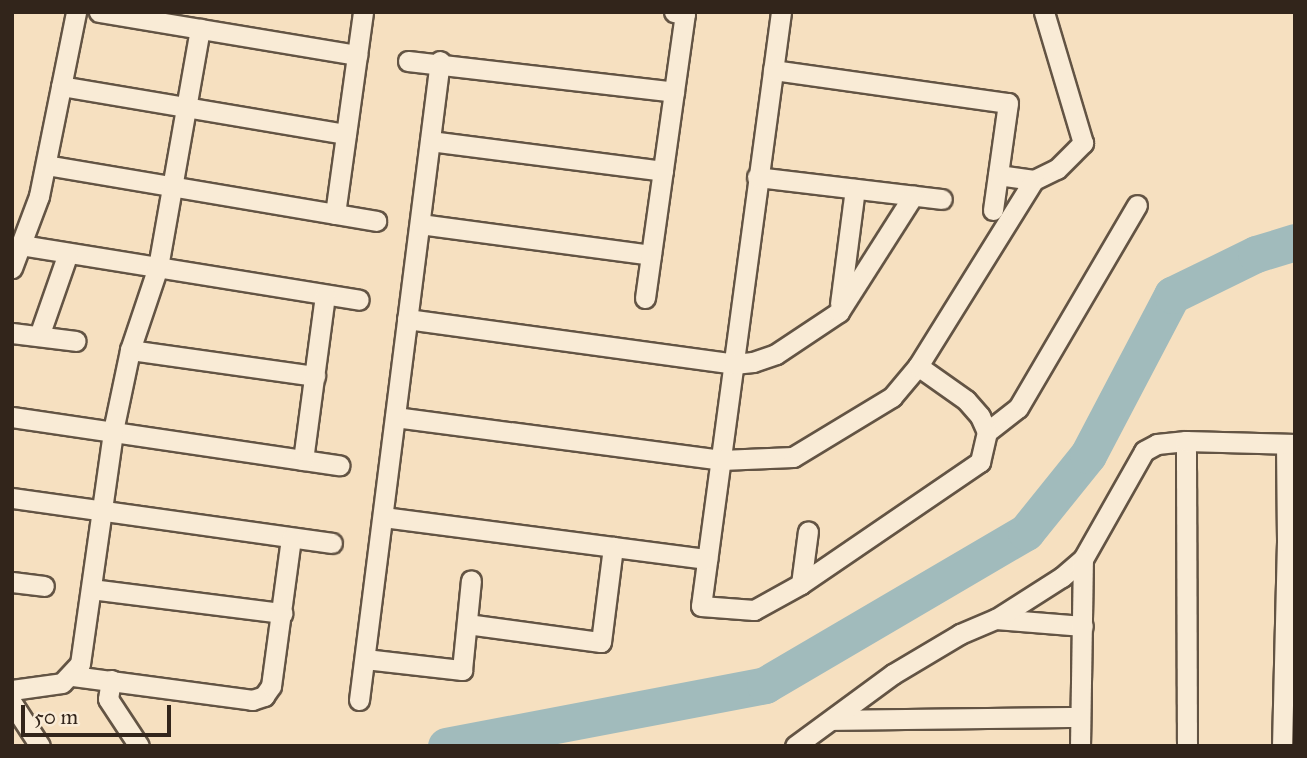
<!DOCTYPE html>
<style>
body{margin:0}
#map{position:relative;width:1307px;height:758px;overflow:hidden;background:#f6e0c0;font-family:"IM FELL Great Primer",serif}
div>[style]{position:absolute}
.river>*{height:37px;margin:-18.5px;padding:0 18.5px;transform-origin:18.5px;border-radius:18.5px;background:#a1bbbc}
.roads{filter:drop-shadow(2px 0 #635444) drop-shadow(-2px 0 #635444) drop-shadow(0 2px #635444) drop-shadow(0 -2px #635444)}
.minor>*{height:19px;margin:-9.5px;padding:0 9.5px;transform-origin:9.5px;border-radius:9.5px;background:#f9ebd6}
span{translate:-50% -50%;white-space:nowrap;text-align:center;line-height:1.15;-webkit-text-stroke:5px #f9ebd6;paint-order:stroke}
.frame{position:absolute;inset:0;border:14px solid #32251b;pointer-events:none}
.scale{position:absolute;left:21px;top:705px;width:150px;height:32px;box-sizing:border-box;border:4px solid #32251b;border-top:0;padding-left:9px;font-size:21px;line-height:24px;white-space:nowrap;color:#32251b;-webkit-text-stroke:5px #f9ebd6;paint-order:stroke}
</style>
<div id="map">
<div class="river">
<div style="left:446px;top:746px;width:325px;rotate:-10.8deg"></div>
<div style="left:765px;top:685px;width:303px;rotate:-30.4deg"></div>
<div style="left:1026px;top:532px;width:99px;rotate:-51.2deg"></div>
<div style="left:1088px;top:455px;width:181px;rotate:-62.3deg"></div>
<div style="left:1172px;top:295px;width:93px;rotate:-26deg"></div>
<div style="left:1256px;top:254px;width:41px;rotate:-17.1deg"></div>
</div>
<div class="roads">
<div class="minor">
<div style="left:99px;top:12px;width:262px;rotate:9.5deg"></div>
<div style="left:781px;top:12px;width:599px;rotate:97.67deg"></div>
<div style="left:701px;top:606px;width:53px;rotate:4.3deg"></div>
<div style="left:754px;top:610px;width:54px;rotate:-29deg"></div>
<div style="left:801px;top:584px;width:53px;rotate:-82.5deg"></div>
<div style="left:408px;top:61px;width:268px;rotate:6.6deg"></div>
<div style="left:773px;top:70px;width:237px;rotate:8deg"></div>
<div style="left:1008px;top:103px;width:108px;rotate:98deg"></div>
<div style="left:61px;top:86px;width:289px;rotate:9.6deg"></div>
<div style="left:430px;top:141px;width:235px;rotate:7.3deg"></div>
<div style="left:46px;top:165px;width:335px;rotate:9.6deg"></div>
<div style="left:998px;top:175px;width:36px;rotate:8deg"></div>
<div style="left:1034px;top:180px;width:25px;rotate:-26deg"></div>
<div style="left:1057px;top:169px;width:37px;rotate:-45deg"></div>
<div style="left:1083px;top:143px;width:137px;rotate:-106.6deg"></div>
<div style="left:757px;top:177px;width:186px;rotate:6.8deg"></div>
<div style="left:335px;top:214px;width:204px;rotate:-82.1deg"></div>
<div style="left:420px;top:224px;width:233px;rotate:7.6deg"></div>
<div style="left:21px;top:245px;width:342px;rotate:9.2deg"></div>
<div style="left:12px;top:268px;width:77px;rotate:-69.4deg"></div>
<div style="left:39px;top:196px;width:188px;rotate:-78.6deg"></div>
<div style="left:645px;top:298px;width:287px;rotate:-82deg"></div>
<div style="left:685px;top:14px;width:11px;rotate:-170deg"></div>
<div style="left:840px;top:304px;width:116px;rotate:-82.6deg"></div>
<div style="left:407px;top:319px;width:330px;rotate:7.8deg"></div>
<div style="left:734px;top:364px;width:19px;rotate:-6deg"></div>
<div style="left:753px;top:362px;width:24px;rotate:-19deg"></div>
<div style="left:776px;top:354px;width:76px;rotate:-33.7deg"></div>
<div style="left:839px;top:312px;width:138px;rotate:-57.5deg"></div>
<div style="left:12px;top:333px;width:64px;rotate:7.1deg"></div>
<div style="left:39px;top:336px;width:88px;rotate:-70.7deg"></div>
<div style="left:130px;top:350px;width:187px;rotate:8deg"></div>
<div style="left:12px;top:417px;width:331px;rotate:8.4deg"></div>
<div style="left:395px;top:417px;width:329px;rotate:7.5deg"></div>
<div style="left:721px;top:460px;width:72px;rotate:-2.4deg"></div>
<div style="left:793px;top:457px;width:116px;rotate:-31.2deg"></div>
<div style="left:892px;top:397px;width:40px;rotate:-50deg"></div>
<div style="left:918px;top:366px;width:219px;rotate:-58.1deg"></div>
<div style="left:987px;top:432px;width:39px;rotate:-38deg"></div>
<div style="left:1018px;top:408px;width:235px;rotate:-59.6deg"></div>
<div style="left:1286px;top:444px;width:98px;rotate:89.4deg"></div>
<div style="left:303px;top:460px;width:166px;rotate:-82.4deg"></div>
<div style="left:12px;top:498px;width:323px;rotate:8deg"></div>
<div style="left:383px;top:517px;width:327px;rotate:7.4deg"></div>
<div style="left:12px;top:582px;width:32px;rotate:7deg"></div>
<div style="left:801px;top:584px;width:217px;rotate:-34.3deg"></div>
<div style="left:980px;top:462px;width:31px;rotate:-77deg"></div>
<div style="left:987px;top:432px;width:17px;rotate:-114deg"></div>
<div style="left:980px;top:416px;width:21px;rotate:-131deg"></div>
<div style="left:966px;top:400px;width:59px;rotate:-144.7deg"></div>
<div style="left:91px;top:589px;width:193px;rotate:7.2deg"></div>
<div style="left:996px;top:619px;width:87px;rotate:4.6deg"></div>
<div style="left:467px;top:624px;width:135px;rotate:7.7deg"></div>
<div style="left:601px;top:642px;width:96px;rotate:-82.8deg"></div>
<div style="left:365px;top:659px;width:98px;rotate:6.5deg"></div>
<div style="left:462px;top:670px;width:90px;rotate:-84.3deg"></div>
<div style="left:73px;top:676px;width:181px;rotate:7.6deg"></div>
<div style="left:252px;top:700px;width:13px;rotate:-18deg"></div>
<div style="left:264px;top:696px;width:12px;rotate:-55deg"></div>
<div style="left:271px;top:686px;width:149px;rotate:-82.3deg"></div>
<div style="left:111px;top:680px;width:19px;rotate:99deg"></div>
<div style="left:108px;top:699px;width:56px;rotate:56.6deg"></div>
<div style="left:12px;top:690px;width:50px;rotate:-8deg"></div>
<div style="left:62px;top:683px;width:26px;rotate:-47deg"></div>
<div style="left:80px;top:664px;width:235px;rotate:-81.9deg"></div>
<div style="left:113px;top:431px;width:83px;rotate:-78.1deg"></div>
<div style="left:130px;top:350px;width:88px;rotate:-71.4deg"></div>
<div style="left:158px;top:267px;width:242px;rotate:-80deg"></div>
<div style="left:359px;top:700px;width:644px;rotate:-82.78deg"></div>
<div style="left:12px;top:703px;width:51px;rotate:56.9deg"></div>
<div style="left:833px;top:720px;width:247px;rotate:-0.7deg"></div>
<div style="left:795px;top:746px;width:122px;rotate:-36.3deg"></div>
<div style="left:893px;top:674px;width:78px;rotate:-30.8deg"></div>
<div style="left:960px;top:634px;width:39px;rotate:-23deg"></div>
<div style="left:996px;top:619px;width:78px;rotate:-32.5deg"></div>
<div style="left:1062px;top:577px;width:28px;rotate:-41deg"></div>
<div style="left:1083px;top:559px;width:124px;rotate:-60.5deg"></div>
<div style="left:1144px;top:451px;width:15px;rotate:-28deg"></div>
<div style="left:1157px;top:444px;width:29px;rotate:-6deg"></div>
<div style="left:1080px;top:746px;width:187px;rotate:-89.1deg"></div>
<div style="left:1187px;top:746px;width:305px;rotate:-90.2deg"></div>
<div style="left:1186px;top:441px;width:109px;rotate:1.6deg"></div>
<div style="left:1282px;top:746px;width:204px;rotate:-88.6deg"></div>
<div style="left:1287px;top:542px;width:8px"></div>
</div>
</div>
<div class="frame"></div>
<div class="scale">50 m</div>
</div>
